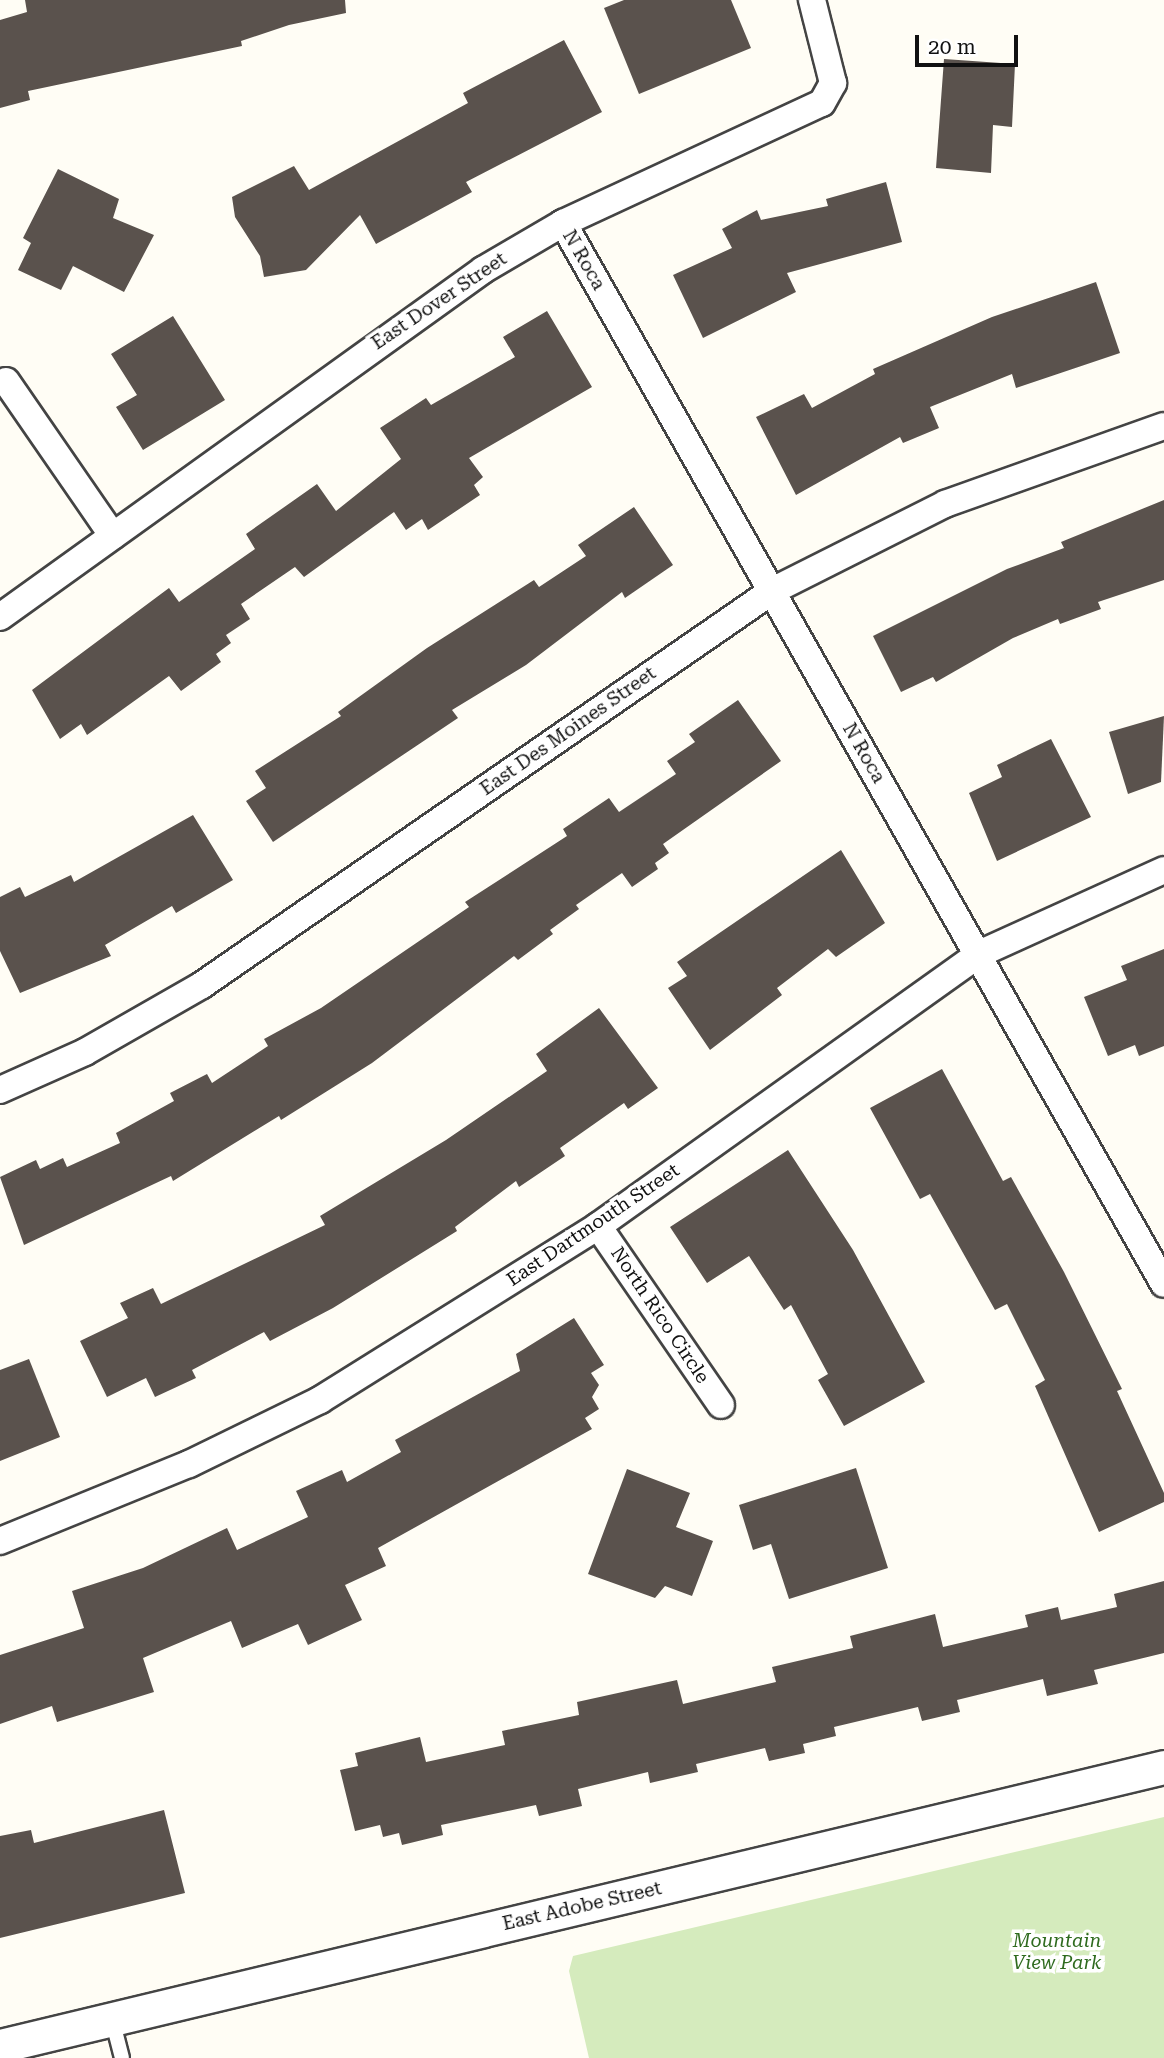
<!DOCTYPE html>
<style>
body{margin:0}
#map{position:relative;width:1164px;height:2058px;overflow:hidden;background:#fffdf5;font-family:"Roboto Serif",serif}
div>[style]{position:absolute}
.green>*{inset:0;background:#d5ebbd}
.building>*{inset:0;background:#5a524d}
.roads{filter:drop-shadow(2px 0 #444) drop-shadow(-2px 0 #444) drop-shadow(0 2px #444) drop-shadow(0 -2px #444)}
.service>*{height:14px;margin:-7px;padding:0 7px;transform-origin:7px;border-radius:7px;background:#fff}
.minor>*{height:26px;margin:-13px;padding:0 13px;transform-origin:13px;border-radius:13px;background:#fff}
.tertiary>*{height:33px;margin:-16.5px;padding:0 16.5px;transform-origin:16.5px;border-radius:16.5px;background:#fff}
span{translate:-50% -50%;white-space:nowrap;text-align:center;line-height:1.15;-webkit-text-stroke:7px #fff;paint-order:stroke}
.street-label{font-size:19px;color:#111}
.park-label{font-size:19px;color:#2f6b1f;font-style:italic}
.scale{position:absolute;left:915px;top:35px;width:103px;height:32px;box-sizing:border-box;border:4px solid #111;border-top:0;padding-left:9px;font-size:21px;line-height:24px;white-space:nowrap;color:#111;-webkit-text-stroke:5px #fff;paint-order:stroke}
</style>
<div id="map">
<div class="green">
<div style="clip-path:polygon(1164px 1817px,1164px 2058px,589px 2058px,569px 1971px,573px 1956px)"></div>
</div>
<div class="building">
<div style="clip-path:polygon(25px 0,345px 0,346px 13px,289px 25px,241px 41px,242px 46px,28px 91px,30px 100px,0 108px,0 20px,27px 12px)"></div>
<div style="clip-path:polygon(624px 0,731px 0,751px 48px,639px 94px,604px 8px)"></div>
<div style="clip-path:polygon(564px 40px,602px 112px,466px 182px,472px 192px,376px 244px,360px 215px,306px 270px,264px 277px,260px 256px,235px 217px,232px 197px,294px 166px,309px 190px,468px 103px,463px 93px)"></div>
<div style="clip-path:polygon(944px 59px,1015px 64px,1012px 127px,993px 125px,991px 173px,936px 168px)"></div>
<div style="clip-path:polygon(58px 169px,119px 199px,113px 218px,154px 235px,124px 292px,73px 266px,61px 290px,18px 270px,31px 243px,23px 238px)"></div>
<div style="clip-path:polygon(886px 182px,902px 242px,787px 273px,796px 292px,703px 338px,673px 275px,732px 248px,722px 229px,757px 210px,761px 220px,828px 206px,826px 199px)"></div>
<div style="clip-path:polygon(1096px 282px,1120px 353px,1016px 388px,1012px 374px,930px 407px,939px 428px,903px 443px,900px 437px,796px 495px,756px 417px,804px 394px,812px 408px,875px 374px,873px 369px,992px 317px)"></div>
<div style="clip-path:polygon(547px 311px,592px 387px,469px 458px,483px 477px,474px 485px,480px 495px,428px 530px,422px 519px,406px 530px,394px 512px,304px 577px,295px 567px,241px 604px,250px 619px,226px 635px,231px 643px,216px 654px,221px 662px,181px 691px,169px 676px,87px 735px,81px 724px,60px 739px,32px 690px,169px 588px,179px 602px,255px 549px,246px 534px,317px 484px,336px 511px,401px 459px,380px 428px,426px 398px,431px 405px,515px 357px,503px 337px)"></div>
<div style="clip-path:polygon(173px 316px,225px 400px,143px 450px,116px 407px,137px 395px,111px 354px)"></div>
<div style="clip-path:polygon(1164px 500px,1164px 580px,1098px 602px,1101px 609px,1060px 624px,1058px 619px,1013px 638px,936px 682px,933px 677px,901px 692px,873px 636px,1007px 569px,1064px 548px,1061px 542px)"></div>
<div style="clip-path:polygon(634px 507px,673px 565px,625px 598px,622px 592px,526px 665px,452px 710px,458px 718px,273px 842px,246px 801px,266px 788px,255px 771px,341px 716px,338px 712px,427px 648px,534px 580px,539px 587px,586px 556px,578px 545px)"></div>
<div style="clip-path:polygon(738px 700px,781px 761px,663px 844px,669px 853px,655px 863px,658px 869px,632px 887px,622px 873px,576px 905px,579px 909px,550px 930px,553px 934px,518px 960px,514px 956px,372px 1063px,281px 1120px,279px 1116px,173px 1181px,171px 1176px,24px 1245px,0 1177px,36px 1160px,40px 1169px,63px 1158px,67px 1167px,120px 1143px,116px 1133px,174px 1101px,170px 1093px,207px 1074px,212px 1083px,268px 1046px,264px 1039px,321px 1008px,469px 907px,465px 902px,567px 836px,563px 829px,609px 798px,619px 812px,676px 774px,667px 761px,695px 742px,689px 734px)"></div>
<div style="clip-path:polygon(1164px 716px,1161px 782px,1128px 794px,1109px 732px)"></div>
<div style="clip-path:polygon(1051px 739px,1091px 817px,997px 861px,969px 793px,1002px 777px,997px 765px)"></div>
<div style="clip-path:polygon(193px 815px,233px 880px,176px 913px,172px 906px,105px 945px,111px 956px,20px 993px,0 951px,0 897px,20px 887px,25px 897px,71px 875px,74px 882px)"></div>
<div style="clip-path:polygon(841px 850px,885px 923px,836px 957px,828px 949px,777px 988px,782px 995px,710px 1050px,668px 988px,687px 976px,677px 962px)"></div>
<div style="clip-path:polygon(1164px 949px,1164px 1046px,1139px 1056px,1135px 1045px,1108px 1056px,1084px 997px,1127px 980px,1121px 966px)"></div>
<div style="clip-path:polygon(599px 1008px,658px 1088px,628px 1109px,624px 1103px,560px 1148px,565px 1156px,519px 1187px,516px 1181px,455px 1227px,457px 1231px,333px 1308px,270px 1341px,264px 1332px,192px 1370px,196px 1378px,155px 1397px,146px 1378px,107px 1397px,80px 1341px,128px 1318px,120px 1303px,153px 1288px,161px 1304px,325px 1225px,320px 1216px,446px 1140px,547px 1071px,536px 1054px)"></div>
<div style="clip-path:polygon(942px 1069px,1003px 1181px,1011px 1177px,1064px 1272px,1122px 1389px,1117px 1391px,1164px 1493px,1164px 1502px,1099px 1532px,1035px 1386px,1045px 1380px,1007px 1304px,995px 1310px,930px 1194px,920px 1199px,870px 1108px)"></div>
<div style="clip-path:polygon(788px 1150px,853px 1250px,925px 1382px,844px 1426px,818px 1380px,828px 1374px,791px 1305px,784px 1310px,749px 1256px,707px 1283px,670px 1227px)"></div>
<div style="clip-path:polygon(574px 1318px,604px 1365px,591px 1373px,599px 1385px,592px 1397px,599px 1409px,585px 1418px,592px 1429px,378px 1548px,386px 1566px,345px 1585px,362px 1620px,308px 1645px,298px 1624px,242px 1648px,231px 1621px,143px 1658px,154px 1692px,57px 1722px,52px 1706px,0 1724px,0 1655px,84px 1628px,72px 1591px,143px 1568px,227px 1528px,237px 1550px,308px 1517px,296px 1491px,342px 1470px,347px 1482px,401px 1452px,395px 1440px,520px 1371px,516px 1354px)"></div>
<div style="clip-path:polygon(29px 1359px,60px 1437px,0 1461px,0 1370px)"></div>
<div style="clip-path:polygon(856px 1468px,888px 1568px,789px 1599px,771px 1544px,753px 1550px,739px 1505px)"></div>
<div style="clip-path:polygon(627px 1469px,690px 1493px,676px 1527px,713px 1541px,692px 1596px,665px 1586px,655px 1598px,588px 1574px)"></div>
<div style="clip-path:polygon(1164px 1581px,1164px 1653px,1094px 1670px,1098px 1684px,1047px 1696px,1043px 1679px,957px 1700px,960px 1712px,922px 1721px,918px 1707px,834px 1727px,836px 1736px,803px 1744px,805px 1753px,769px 1761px,765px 1748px,696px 1764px,698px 1772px,650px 1783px,648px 1772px,578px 1789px,582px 1806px,539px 1816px,536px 1805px,441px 1825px,443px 1835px,402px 1845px,399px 1833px,383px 1837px,380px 1825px,355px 1831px,340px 1770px,358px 1766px,355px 1753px,420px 1737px,426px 1762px,505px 1745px,502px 1731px,579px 1715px,577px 1702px,677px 1680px,683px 1704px,776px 1682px,772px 1667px,853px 1648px,850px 1636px,935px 1614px,943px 1647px,1028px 1627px,1025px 1615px,1058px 1607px,1061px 1620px,1117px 1607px,1114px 1594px)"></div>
<div style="clip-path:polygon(164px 1810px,185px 1893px,0 1938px,0 1836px,31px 1830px,34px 1843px)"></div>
</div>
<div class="roads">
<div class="service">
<div style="left:112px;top:2019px;width:40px;rotate:75.6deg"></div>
</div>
<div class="minor">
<div style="left:563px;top:223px;width:1219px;rotate:60.47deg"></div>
<div style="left:6px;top:381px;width:188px;rotate:55.4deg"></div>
<div style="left:0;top:617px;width:595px;rotate:-35.69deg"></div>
<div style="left:483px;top:270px;width:93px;rotate:-30.4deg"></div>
<div style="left:563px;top:223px;width:285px;rotate:-24.9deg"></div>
<div style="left:822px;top:103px;width:23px;rotate:-61deg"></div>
<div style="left:833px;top:83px;width:86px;rotate:-104.2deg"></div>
<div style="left:0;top:1090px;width:93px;rotate:-24.1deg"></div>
<div style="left:85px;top:1052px;width:135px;rotate:-29.8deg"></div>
<div style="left:202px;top:985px;width:693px;rotate:-34.65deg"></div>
<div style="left:772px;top:591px;width:194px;rotate:-26.7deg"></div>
<div style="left:945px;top:504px;width:232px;rotate:-19.6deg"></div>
<div style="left:598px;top:1226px;width:217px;rotate:55.5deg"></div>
<div style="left:0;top:1541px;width:204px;rotate:-22.2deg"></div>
<div style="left:189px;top:1464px;width:146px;rotate:-26deg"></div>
<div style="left:320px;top:1400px;width:328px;rotate:-32deg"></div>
<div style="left:598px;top:1226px;width:468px;rotate:-35.5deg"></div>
<div style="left:979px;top:954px;width:203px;rotate:-24.4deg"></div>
</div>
<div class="tertiary">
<div style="left:0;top:2046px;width:1197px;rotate:-13.48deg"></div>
</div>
</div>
<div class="street-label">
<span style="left:584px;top:260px;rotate:60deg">N Roca</span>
<span style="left:439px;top:301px;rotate:-34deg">East Dover Street</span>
<span style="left:568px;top:731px;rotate:-35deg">East Des Moines Street</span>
<span style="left:864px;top:753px;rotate:60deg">N Roca</span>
<span style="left:593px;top:1225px;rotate:-34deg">East Dartmouth Street</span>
<span style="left:660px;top:1315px;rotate:56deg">North Rico Circle</span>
<span style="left:582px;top:1906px;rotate:-13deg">East Adobe Street</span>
</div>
<div class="park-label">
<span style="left:1057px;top:1952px">Mountain<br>View Park</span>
</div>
<div class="scale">20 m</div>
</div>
